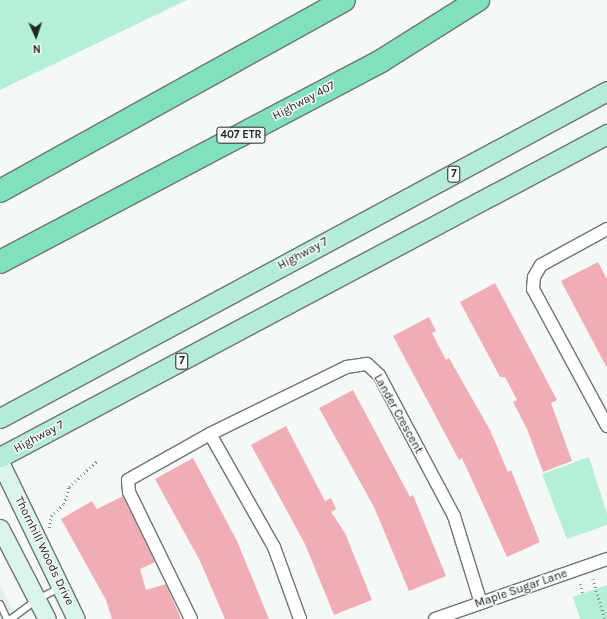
<!DOCTYPE html>
<style>
body{margin:0}
#map{position:relative;width:607px;height:619px;overflow:hidden;background:#f4f9f7;font-family:Karla,sans-serif}
div>[style]{position:absolute}
.built>*{inset:0;background:#e2efe9}
.green>*{inset:0;background:#b4efd7}
.building>*{inset:0;background:#f1adb4}
.path>*{height:2.5px;margin-top:-1.25px;transform-origin:0;background:repeating-linear-gradient(90deg,#878a89 0 1px,transparent 0 4px)}
.roads{filter:drop-shadow(1px 0 #707472) drop-shadow(-1px 0 #707472) drop-shadow(0 1px #707472) drop-shadow(0 -1px #707472)}
.lane>*{height:6px;margin:-3px;padding:0 3px;transform-origin:3px;border-radius:3px;background:#fff}
.street>*{height:12px;margin:-6px;padding:0 6px;transform-origin:6px;border-radius:6px;background:#fff}
.secondary>*{height:17px;margin:-8.5px;padding:0 8.5px;transform-origin:8.5px;border-radius:8.5px;background:#daf6eb}
.primary>*{height:19px;margin:-9.5px;padding:0 9.5px;transform-origin:9.5px;border-radius:9.5px;background:#b4edd7}
.highway>*{height:22px;margin:-11px;padding:0 11px;transform-origin:11px;border-radius:11px;background:#82e1bd}
span{translate:-50% -50%;white-space:nowrap;text-align:center;line-height:1.15;-webkit-text-stroke:3px #f4f9f7;paint-order:stroke}
.shield-label span{padding:1px 3px;background:#f4f9f7;border:1px solid;border-radius:3px;-webkit-text-stroke-width:0}
.shield-label{font-size:11px;color:#252626;font-weight:700}
.street-label{font-size:12px;color:#252626}
.north{position:absolute;left:16px;top:16px;width:40px;height:40px;-webkit-text-stroke:3px #f4f9f7;paint-order:stroke;rotate:177deg;font-size:11px;font-weight:700;line-height:16px;text-align:center;color:#252626}
.north::after{content:'';display:block;margin:auto;width:14px;height:18px;background:#252626;clip-path:polygon(50% 0,100% 100%,50% 72%,0 100%)}
</style>
<div id="map">
<div class="built">
<div style="clip-path:polygon(0 584px,16px 617px,17px 619px,0 619px)"></div>
</div>
<div class="green">
<div style="clip-path:polygon(0 0,187px 0,0 90px)"></div>
<div style="clip-path:polygon(589px 457px,607px 514px,607px 525px,567px 539px,542px 474px)"></div>
<div style="clip-path:polygon(607px 585px,607px 619px,580px 619px,573px 597px)"></div>
</div>
<div class="building">
<div style="clip-path:polygon(598px 262px,607px 279px,607px 368px,561px 281px)"></div>
<div style="clip-path:polygon(495px 283px,557px 400px,551px 403px,572px 461px,543px 472px,527px 429px,513px 402px,517px 400px,505px 377px,500px 377px,460px 302px)"></div>
<div style="clip-path:polygon(429px 317px,436px 331px,432px 333px,446px 360px,449px 358px,490px 430px,508px 472px,511px 470px,540px 542px,507px 557px,462px 458px,459px 460px,393px 336px)"></div>
<div style="clip-path:polygon(353px 390px,410px 497px,413px 495px,446px 576px,409px 591px,374px 507px,319px 408px)"></div>
<div style="clip-path:polygon(286px 426px,325px 501px,331px 498px,336px 509px,331px 512px,345px 533px,372px 600px,334px 615px,305px 544px,251px 445px)"></div>
<div style="clip-path:polygon(193px 458px,237px 541px,269px 619px,225px 619px,200px 561px,155px 479px)"></div>
<div style="clip-path:polygon(123px 496px,155px 562px,140px 569px,146px 590px,166px 584px,181px 619px,112px 619px,106px 600px,61px 519px,92px 501px,97px 509px)"></div>
</div>
<div class="path">
<div style="left:49px;top:528px;width:12px;rotate:-81deg"></div>
<div style="left:51px;top:516px;width:18px;rotate:-43deg"></div>
<div style="left:64px;top:504px;width:18px;rotate:-74deg"></div>
<div style="left:69px;top:487px;width:40px;rotate:-43deg"></div>
<div style="left:593px;top:579px;width:42px;rotate:73.3deg"></div>
<div style="left:580px;top:584px;width:9px;rotate:72deg"></div>
</div>
<div class="roads">
<div class="lane">
<div style="left:0;top:604px;width:17px;rotate:65deg"></div>
<div style="left:11px;top:619px;width:34px;rotate:-37deg"></div>
<div style="left:38px;top:599px;width:25px;rotate:-27deg"></div>
</div>
<div class="street">
<div style="left:607px;top:229px;width:75px;rotate:151.4deg"></div>
<div style="left:541px;top:265px;width:14px;rotate:120deg"></div>
<div style="left:534px;top:277px;width:12px;rotate:95deg"></div>
<div style="left:533px;top:289px;width:156px;rotate:61.6deg"></div>
<div style="left:210px;top:434px;width:130px;rotate:60.5deg"></div>
<div style="left:274px;top:547px;width:77px;rotate:70.1deg"></div>
<div style="left:191px;top:619px;width:141px;rotate:-116deg"></div>
<div style="left:129px;top:492px;width:12px;rotate:-95deg"></div>
<div style="left:128px;top:480px;width:94px;rotate:-29.3deg"></div>
<div style="left:210px;top:434px;width:153px;rotate:-26.1deg"></div>
<div style="left:347px;top:367px;width:20px;rotate:-9deg"></div>
<div style="left:367px;top:364px;width:16px;rotate:43deg"></div>
<div style="left:379px;top:375px;width:160px;rotate:62deg"></div>
<div style="left:454px;top:516px;width:91px;rotate:72.8deg"></div>
<div style="left:435px;top:619px;width:182px;rotate:-19.2deg"></div>
</div>
<div class="secondary">
<div style="left:0;top:462px;width:174px;rotate:64.2deg"></div>
<div style="left:0;top:528px;width:102px;rotate:62.7deg"></div>
</div>
<div class="primary">
<div style="left:0;top:418px;width:689px;rotate:-28.31deg"></div>
<div style="left:0;top:457px;width:688px;rotate:-28.02deg"></div>
</div>
<div class="highway">
<div style="left:0;top:191px;width:393px;rotate:-29deg"></div>
<div style="left:0;top:262px;width:431px;rotate:-27.8deg"></div>
<div style="left:381px;top:61px;width:115px;rotate:-32.2deg"></div>
</div>
</div>
<div class="shield-label">
<span style="left:241px;top:135px">407 ETR</span>
<span style="left:454px;top:174px">7</span>
<span style="left:182px;top:361px">7</span>
</div>
<div class="street-label">
<span style="left:304px;top:101px;rotate:-28deg">Highway 407</span>
<span style="left:303px;top:254px;rotate:-28deg">Highway 7</span>
<span style="left:398px;top:414px;rotate:61deg">Lander Crescent</span>
<span style="left:39px;top:437px;rotate:-28deg">Highway 7</span>
<span style="left:44px;top:551px;rotate:64deg">Thornhill Woods Drive</span>
<span style="left:521px;top:589px;rotate:-19deg">Maple Sugar Lane</span>
</div>
<div class="north">N</div>
</div>
